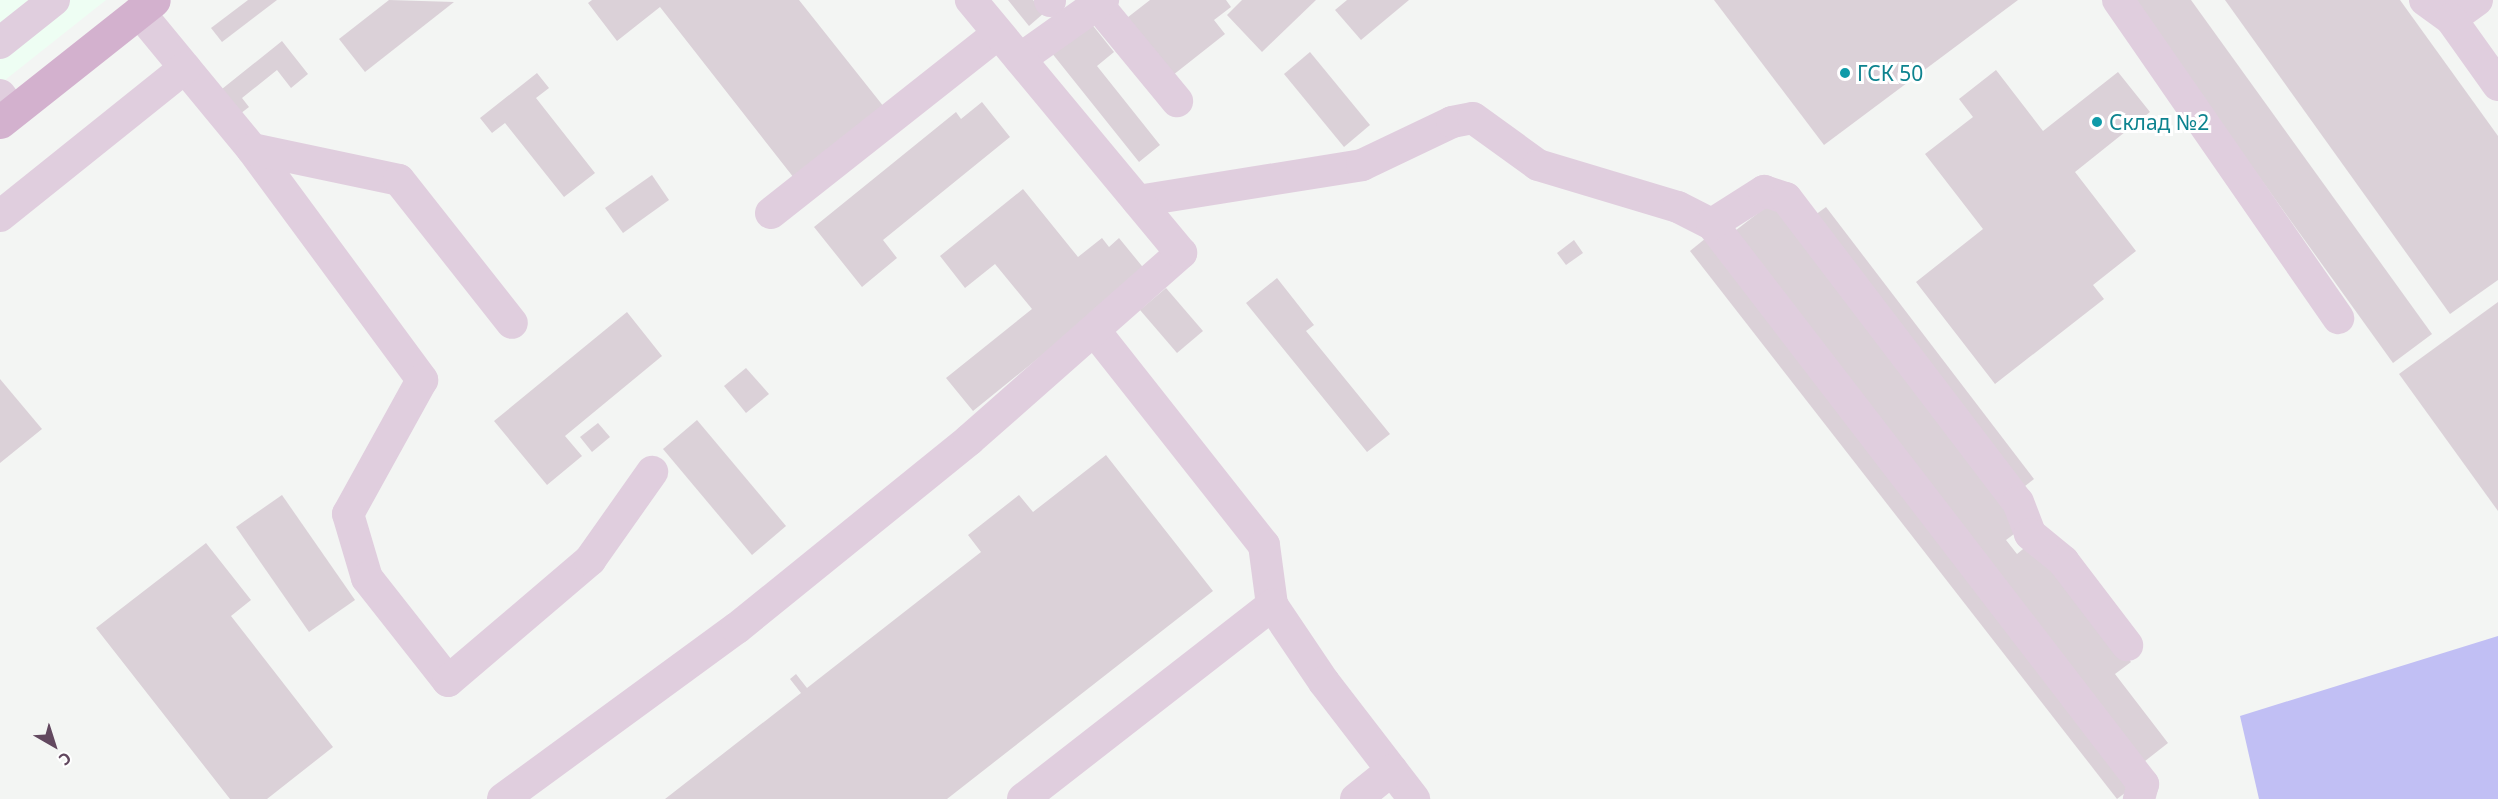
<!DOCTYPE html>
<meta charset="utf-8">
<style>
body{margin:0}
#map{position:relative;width:2498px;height:799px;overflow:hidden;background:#f3f5f3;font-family:"Noto Sans",sans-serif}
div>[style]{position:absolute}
.commercial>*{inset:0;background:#eefef3}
.green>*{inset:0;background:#c1bff4}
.building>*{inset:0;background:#dbd1d8}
.minor>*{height:32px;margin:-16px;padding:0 16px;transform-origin:16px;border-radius:16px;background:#e0cede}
.major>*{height:33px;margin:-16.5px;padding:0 16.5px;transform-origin:16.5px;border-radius:16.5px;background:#d3b1ce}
.dots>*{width:16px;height:16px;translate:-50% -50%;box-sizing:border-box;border:3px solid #fff;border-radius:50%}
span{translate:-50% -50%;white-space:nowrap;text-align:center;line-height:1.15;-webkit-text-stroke:6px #fff;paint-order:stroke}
.culture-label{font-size:21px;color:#0d838f}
.left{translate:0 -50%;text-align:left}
.north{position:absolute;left:24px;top:715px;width:60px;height:60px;-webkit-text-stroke:4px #fff;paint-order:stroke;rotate:141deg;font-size:16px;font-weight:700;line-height:24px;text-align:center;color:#62485f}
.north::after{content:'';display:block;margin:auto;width:21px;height:27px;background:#62485f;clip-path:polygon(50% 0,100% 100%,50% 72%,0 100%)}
</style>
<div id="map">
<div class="commercial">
<div style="clip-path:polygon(0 0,106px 0,0 84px)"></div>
</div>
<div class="green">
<div style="clip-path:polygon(2498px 636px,2498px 799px,2259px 799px,2240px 716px)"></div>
</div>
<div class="building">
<div style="clip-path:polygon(248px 0,277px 0,222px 42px,211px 28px)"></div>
<div style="clip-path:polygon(389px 0,454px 2px,365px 72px,339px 39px)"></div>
<div style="clip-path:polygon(592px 0,799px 0,884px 107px,794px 178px,660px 7px,617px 41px,588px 3px)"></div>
<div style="clip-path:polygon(1008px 0,1033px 0,1044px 13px,1029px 26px)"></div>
<div style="clip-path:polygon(1150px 0,1226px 0,1231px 7px,1214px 20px,1225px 34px,1168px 79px,1123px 21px)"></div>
<div style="clip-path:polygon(1242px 0,1316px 0,1262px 52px,1227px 15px)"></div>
<div style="clip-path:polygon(1347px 0,1409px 0,1361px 40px,1335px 10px)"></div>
<div style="clip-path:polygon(1714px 0,2018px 0,1824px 145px)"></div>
<div style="clip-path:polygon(2132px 0,2191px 0,2432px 334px,2393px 363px)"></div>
<div style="clip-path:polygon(2225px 0,2400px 0,2498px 136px,2498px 280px,2450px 314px)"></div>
<div style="clip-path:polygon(1090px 22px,1114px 52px,1097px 66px,1160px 145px,1139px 162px,1051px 52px)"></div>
<div style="clip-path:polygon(282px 41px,308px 74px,291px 88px,277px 70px,242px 98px,249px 107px,236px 117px,217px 93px)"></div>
<div style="clip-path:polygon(1310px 52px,1370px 125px,1344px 147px,1284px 74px)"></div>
<div style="clip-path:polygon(1996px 70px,2043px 131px,2118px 72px,2150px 112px,2075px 172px,2136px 251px,2093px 285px,2104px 299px,1995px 384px,1916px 282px,1983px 229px,1925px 154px,1973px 117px,1959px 99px)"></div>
<div style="clip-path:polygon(537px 73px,549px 88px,536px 98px,595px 173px,564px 197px,505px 123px,492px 133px,480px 118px)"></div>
<div style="clip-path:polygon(982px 102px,1010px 137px,883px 240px,897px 258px,862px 287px,814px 227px,956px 112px,961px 119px)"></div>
<div style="clip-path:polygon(652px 175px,669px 200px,623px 233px,605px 208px)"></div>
<div style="clip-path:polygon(1023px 189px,1078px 257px,1102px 238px,1109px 247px,1119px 238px,1146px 271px,973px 411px,946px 378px,1032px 309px,995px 264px,965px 288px,940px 256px)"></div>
<div style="clip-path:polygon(1775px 200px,2016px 513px,2018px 531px,2006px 540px,2017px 554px,2028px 545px,2050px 557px,2131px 662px,2115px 674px,2168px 743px,2140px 765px,1731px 234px)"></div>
<div style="clip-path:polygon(1826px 207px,2034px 479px,2020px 490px,1811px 218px)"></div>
<div style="clip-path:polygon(1706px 238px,2134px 786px,2117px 799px,1690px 251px)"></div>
<div style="clip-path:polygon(1574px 240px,1583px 253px,1566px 265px,1557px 253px)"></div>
<div style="clip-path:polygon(1277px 278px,1314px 325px,1306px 331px,1390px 434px,1367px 452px,1246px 303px)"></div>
<div style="clip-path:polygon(1166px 288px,1203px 331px,1177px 353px,1140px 310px)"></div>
<div style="clip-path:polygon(2498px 302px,2498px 511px,2399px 374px)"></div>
<div style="clip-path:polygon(627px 312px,662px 356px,565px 436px,582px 456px,547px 485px,494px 421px)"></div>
<div style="clip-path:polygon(746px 368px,769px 394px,746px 413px,724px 386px)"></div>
<div style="clip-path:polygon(0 379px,42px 429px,0 463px)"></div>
<div style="clip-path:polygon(697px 420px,786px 526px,752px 555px,663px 449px)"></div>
<div style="clip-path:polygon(598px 423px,610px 437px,592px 452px,580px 437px)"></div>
<div style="clip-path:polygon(1106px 455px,1213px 591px,947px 799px,665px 799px,801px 693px,790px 679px,796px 674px,807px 688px,981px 552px,968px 535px,1019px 495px,1033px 512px)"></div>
<div style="clip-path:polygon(282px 495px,355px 600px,309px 632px,236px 527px)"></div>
<div style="clip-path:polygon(206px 543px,251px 600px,231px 616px,333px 747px,267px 799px,230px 799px,96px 628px)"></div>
</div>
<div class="minor">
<div style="left:1050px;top:0;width:1px;rotate:90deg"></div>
<div style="left:2118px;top:0;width:387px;rotate:55.3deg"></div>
<div style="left:2425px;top:0;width:32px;rotate:36deg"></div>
<div style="left:2477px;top:0;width:32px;rotate:144deg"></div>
<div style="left:2451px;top:19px;width:81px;rotate:54.5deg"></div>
<div style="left:1097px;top:4px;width:126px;rotate:50.5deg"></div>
<div style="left:139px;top:12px;width:178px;rotate:50.5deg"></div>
<div style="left:252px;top:149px;width:287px;rotate:53.6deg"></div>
<div style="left:422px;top:380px;width:153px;rotate:118.9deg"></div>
<div style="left:348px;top:514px;width:67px;rotate:73.5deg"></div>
<div style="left:367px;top:578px;width:131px;rotate:51.8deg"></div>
<div style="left:448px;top:681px;width:187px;rotate:-40.4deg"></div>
<div style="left:590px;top:560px;width:108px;rotate:-54.8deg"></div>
<div style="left:0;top:43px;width:69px;rotate:-38.5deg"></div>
<div style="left:1020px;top:59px;width:102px;rotate:-35.4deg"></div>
<div style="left:0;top:95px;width:21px;rotate:53deg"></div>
<div style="left:252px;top:149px;width:150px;rotate:11.9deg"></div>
<div style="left:399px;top:180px;width:182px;rotate:51.7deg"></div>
<div style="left:1138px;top:201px;width:227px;rotate:-9.1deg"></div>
<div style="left:1362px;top:165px;width:100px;rotate:-25.5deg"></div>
<div style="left:1452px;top:122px;width:21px;rotate:-11deg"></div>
<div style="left:1473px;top:118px;width:80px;rotate:35.9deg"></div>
<div style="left:1538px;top:165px;width:146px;rotate:16.7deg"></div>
<div style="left:1678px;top:207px;width:38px;rotate:27deg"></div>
<div style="left:1712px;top:224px;width:707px;rotate:52.42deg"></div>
<div style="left:2143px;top:784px;width:16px;rotate:105deg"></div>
<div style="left:771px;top:213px;width:289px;rotate:-38.3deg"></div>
<div style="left:0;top:216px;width:237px;rotate:-38.7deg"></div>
<div style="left:1712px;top:224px;width:62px;rotate:-32.4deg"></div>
<div style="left:1764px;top:191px;width:23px;rotate:18deg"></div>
<div style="left:1786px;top:198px;width:382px;rotate:52.7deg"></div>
<div style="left:2018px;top:502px;width:34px;rotate:69deg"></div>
<div style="left:2030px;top:534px;width:43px;rotate:39.3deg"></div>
<div style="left:2063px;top:561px;width:106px;rotate:52.7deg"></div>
<div style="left:1094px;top:330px;width:274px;rotate:51.7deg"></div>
<div style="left:1264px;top:545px;width:61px;rotate:82.4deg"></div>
<div style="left:1272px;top:605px;width:93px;rotate:56deg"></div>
<div style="left:1324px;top:682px;width:148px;rotate:52.4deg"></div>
<div style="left:503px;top:799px;width:290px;rotate:-36.2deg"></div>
<div style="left:737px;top:628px;width:299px;rotate:-39deg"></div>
<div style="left:969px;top:440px;width:283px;rotate:-41.4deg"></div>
<div style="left:1181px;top:253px;width:329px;rotate:-129.7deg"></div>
<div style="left:1023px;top:799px;width:316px;rotate:-37.9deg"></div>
<div style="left:1356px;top:799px;width:46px;rotate:-38.9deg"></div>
</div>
<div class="major">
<div style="left:0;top:122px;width:196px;rotate:-38.4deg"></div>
</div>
<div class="dots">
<div style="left:1845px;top:73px;background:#0f9aa8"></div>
<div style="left:2097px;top:122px;background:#0f9aa8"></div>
</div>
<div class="culture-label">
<span class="left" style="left:1857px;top:73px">ГСК 50</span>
<span class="left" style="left:2109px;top:122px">Склад №2</span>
</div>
<div class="north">С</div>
</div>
